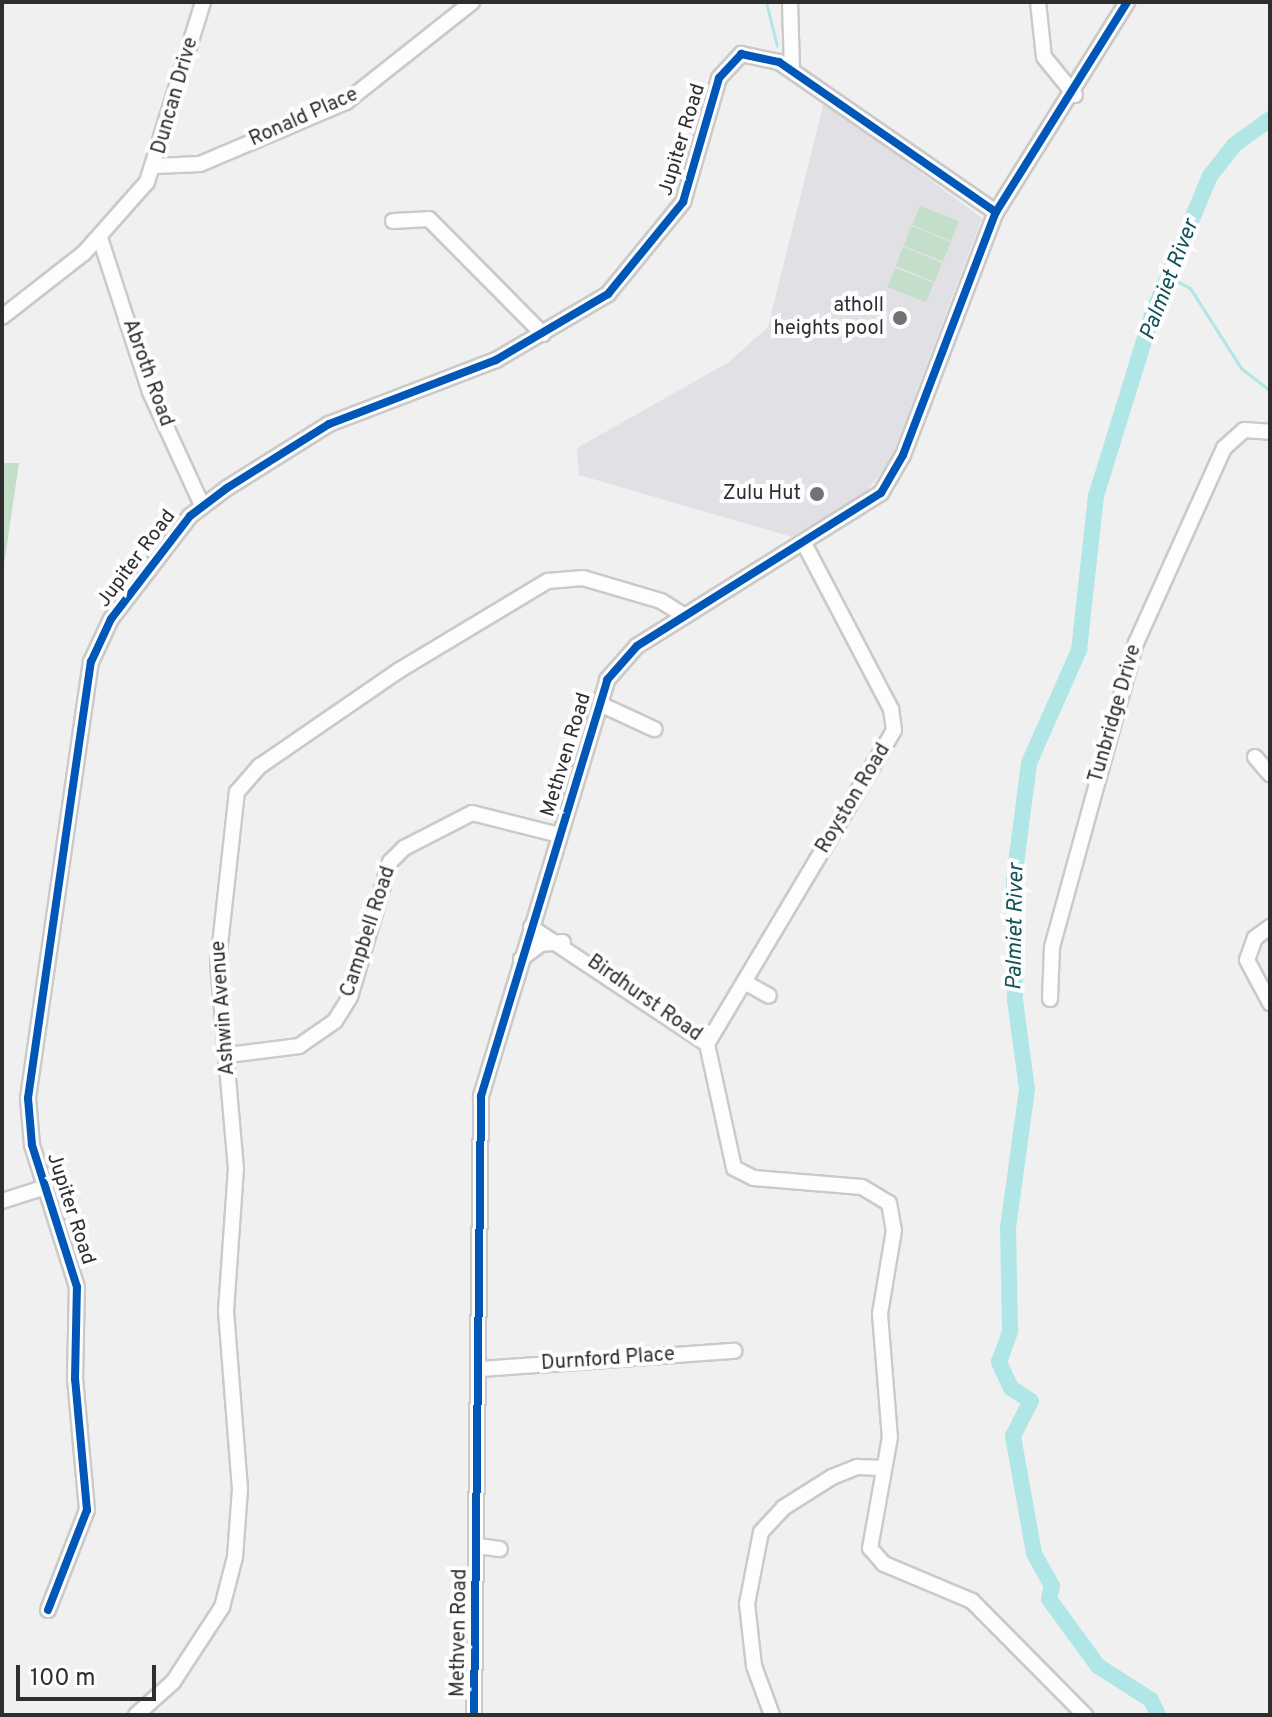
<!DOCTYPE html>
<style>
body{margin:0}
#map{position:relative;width:1272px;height:1717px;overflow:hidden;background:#f0f0f0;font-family:Overpass,sans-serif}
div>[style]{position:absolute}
.built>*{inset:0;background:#e1e1e5}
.green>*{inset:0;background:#c5deca}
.stream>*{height:3px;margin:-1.5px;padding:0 1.5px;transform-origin:1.5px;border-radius:1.5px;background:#b1e6e7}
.river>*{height:16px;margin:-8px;padding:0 8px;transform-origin:8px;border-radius:8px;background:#b1e6e7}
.roads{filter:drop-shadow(2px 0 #cacaca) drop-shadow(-2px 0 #cacaca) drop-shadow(0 2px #cacaca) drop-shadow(0 -2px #cacaca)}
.minor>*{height:14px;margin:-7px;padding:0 7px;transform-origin:7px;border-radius:7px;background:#fdfdfd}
.cycleway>*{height:8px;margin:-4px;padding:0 4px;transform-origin:4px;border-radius:4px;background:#0057b8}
.dots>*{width:22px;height:22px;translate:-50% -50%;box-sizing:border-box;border:4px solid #fdfdff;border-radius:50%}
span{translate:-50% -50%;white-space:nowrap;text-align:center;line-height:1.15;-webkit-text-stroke:8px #fdfdff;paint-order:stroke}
.street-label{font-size:20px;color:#2e2e2e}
.poi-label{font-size:20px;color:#2e2e2e}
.right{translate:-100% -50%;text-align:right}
.water-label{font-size:22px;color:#115355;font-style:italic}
.frame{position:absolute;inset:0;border:4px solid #2e2e2e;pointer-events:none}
.scale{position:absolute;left:16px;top:1665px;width:140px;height:36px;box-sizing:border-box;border:4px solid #2e2e2e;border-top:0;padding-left:10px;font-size:24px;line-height:28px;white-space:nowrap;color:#2e2e2e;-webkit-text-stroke:6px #fdfdff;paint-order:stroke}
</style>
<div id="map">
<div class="built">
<div style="clip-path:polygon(824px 102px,982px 218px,889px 464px,861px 497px,792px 537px,579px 475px,577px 448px,729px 362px,768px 327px)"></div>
</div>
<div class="green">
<div style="clip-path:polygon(920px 206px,959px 221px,951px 241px,912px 225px)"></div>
<div style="clip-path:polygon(911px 226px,951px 242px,943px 261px,904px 246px)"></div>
<div style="clip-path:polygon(903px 247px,942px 263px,935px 282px,896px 266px)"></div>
<div style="clip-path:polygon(895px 268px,934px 283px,926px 302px,887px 287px)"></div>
<div style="clip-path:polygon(2px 463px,19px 463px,2px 578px)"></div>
</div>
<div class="stream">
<div style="left:766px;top:2px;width:45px;rotate:76deg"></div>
<div style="left:1168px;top:276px;width:25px;rotate:29deg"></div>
<div style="left:1190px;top:288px;width:95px;rotate:57.5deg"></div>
<div style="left:1241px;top:368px;width:37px;rotate:38deg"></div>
</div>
<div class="river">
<div style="left:1158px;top:1715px;width:17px;rotate:-115deg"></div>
<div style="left:1151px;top:1700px;width:63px;rotate:-147.3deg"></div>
<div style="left:1098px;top:1666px;width:83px;rotate:-126.2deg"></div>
<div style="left:1049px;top:1599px;width:13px;rotate:-77deg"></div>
<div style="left:1052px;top:1586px;width:38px;rotate:-119deg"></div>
<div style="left:1034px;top:1553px;width:119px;rotate:-100.2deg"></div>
<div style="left:1013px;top:1436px;width:39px;rotate:-63deg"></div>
<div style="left:1031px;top:1401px;width:24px;rotate:-147deg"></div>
<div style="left:1011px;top:1388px;width:29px;rotate:-115deg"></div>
<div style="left:999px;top:1362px;width:33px;rotate:-70deg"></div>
<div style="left:1010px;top:1331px;width:103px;rotate:-91.1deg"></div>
<div style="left:1008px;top:1228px;width:140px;rotate:-82.2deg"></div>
<div style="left:1027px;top:1089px;width:90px;rotate:-97.7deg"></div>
<div style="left:1015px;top:1000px;width:121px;rotate:-90.5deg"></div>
<div style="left:1014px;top:879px;width:117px;rotate:-82.6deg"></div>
<div style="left:1029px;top:763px;width:124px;rotate:-66.1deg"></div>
<div style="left:1079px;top:650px;width:155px;rotate:-83.7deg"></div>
<div style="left:1096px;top:496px;width:189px;rotate:-72.8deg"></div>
<div style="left:1152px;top:315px;width:151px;rotate:-67.4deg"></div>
<div style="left:1210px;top:176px;width:39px;rotate:-52deg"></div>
<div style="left:1234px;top:145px;width:44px;rotate:-35.8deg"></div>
</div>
<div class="roads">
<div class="minor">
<div style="left:790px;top:2px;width:68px;rotate:88.3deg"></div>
<div style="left:1038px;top:2px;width:55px;rotate:83.8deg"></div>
<div style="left:1044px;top:57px;width:49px;rotate:50.8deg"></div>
<div style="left:156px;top:166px;width:44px;rotate:-2.6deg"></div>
<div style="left:200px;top:164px;width:159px;rotate:-23deg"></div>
<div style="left:346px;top:102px;width:161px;rotate:-38.4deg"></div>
<div style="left:393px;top:221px;width:36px;rotate:-3deg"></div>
<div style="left:429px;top:219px;width:162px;rotate:45.3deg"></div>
<div style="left:100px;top:238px;width:162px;rotate:72deg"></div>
<div style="left:150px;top:392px;width:124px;rotate:65.3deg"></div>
<div style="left:2px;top:317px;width:104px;rotate:-38deg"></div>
<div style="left:84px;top:253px;width:95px;rotate:-48.4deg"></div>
<div style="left:147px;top:182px;width:189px;rotate:-72.7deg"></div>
<div style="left:600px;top:704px;width:60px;rotate:24.8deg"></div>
<div style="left:1255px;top:757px;width:23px;rotate:49deg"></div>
<div style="left:531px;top:927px;width:211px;rotate:33.6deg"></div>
<div style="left:707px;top:1044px;width:127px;rotate:77.7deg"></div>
<div style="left:734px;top:1168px;width:22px;rotate:27deg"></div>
<div style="left:754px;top:1178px;width:108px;rotate:4.8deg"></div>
<div style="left:862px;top:1187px;width:31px;rotate:31deg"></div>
<div style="left:889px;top:1203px;width:27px;rotate:80deg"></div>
<div style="left:894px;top:1230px;width:85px;rotate:99.5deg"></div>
<div style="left:880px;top:1314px;width:123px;rotate:85.4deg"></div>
<div style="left:890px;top:1437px;width:113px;rotate:100.2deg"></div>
<div style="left:870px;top:1548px;width:21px;rotate:49deg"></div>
<div style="left:884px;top:1564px;width:95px;rotate:22.8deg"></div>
<div style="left:972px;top:1601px;width:161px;rotate:45.3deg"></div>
<div style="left:1270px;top:927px;width:19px;rotate:144deg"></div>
<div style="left:1255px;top:938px;width:23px;rotate:110deg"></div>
<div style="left:1247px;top:960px;width:49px;rotate:61.9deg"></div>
<div style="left:521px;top:959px;width:25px;rotate:-37deg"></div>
<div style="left:541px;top:944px;width:22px;rotate:-5deg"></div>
<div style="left:746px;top:983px;width:26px;rotate:29deg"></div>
<div style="left:1050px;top:999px;width:52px;rotate:-87.8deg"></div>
<div style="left:1052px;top:947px;width:315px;rotate:-74.6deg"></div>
<div style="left:1136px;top:643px;width:214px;rotate:-65.7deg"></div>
<div style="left:1224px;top:448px;width:27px;rotate:-42deg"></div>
<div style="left:1244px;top:430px;width:26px;rotate:4deg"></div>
<div style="left:707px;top:1044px;width:365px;rotate:-59.2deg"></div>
<div style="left:894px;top:730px;width:21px;rotate:-98deg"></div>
<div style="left:891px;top:709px;width:185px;rotate:-117.7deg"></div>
<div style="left:228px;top:1055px;width:72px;rotate:-7.2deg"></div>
<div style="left:299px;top:1046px;width:44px;rotate:-34.8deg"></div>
<div style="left:335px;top:1021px;width:28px;rotate:-58deg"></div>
<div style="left:350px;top:997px;width:141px;rotate:-73.5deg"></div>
<div style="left:390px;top:862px;width:20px;rotate:-45deg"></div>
<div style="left:404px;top:848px;width:76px;rotate:-27.2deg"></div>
<div style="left:472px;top:813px;width:90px;rotate:14.2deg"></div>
<div style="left:2px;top:1201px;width:46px;rotate:-17.7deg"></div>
<div style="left:481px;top:1369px;width:254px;rotate:-4.1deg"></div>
<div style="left:478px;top:1546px;width:22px;rotate:8deg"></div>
<div style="left:48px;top:1610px;width:107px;rotate:-68.7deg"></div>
<div style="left:87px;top:1510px;width:132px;rotate:-95.2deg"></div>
<div style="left:75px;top:1379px;width:92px;rotate:-88.8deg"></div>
<div style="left:77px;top:1287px;width:149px;rotate:-107.6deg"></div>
<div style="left:32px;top:1145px;width:47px;rotate:-94.9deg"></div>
<div style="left:28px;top:1098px;width:441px;rotate:-81.8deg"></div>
<div style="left:91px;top:662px;width:47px;rotate:-65.1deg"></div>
<div style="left:111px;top:619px;width:130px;rotate:-52.5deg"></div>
<div style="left:190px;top:516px;width:46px;rotate:-37.1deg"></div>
<div style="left:227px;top:488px;width:120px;rotate:-32.1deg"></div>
<div style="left:329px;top:424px;width:179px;rotate:-21deg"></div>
<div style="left:496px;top:360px;width:130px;rotate:-30.5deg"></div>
<div style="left:608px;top:294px;width:119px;rotate:-50.8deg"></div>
<div style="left:683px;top:202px;width:129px;rotate:-73.8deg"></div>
<div style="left:719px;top:78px;width:33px;rotate:-47deg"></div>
<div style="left:741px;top:54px;width:39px;rotate:12deg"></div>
<div style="left:779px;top:62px;width:264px;rotate:34.7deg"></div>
<div style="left:136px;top:1715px;width:50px;rotate:-41.7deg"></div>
<div style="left:173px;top:1682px;width:90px;rotate:-56.8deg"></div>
<div style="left:222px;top:1607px;width:52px;rotate:-75.4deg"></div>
<div style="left:235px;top:1557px;width:68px;rotate:-85.8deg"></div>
<div style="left:240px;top:1489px;width:179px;rotate:-94.5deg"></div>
<div style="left:226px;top:1311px;width:142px;rotate:-86deg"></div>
<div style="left:236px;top:1169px;width:207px;rotate:-95deg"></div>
<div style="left:218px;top:963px;width:172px;rotate:-83.7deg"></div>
<div style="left:237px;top:792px;width:35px;rotate:-49deg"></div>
<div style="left:260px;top:766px;width:168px;rotate:-34.5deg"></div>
<div style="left:398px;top:671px;width:175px;rotate:-31deg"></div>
<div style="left:548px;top:581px;width:35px;rotate:-5deg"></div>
<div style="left:583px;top:578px;width:81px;rotate:16.4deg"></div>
<div style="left:661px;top:601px;width:28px;rotate:32deg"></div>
<div style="left:474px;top:1715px;width:619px;rotate:-89.35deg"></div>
<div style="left:481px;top:1096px;width:435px;rotate:-73.1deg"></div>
<div style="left:607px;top:680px;width:45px;rotate:-48.6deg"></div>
<div style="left:637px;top:646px;width:288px;rotate:-32.1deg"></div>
<div style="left:881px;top:493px;width:44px;rotate:-59.9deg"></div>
<div style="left:903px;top:455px;width:260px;rotate:-69.1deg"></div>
<div style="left:996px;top:212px;width:248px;rotate:-58deg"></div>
<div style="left:772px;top:1715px;width:52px;rotate:-110.2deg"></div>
<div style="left:754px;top:1666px;width:62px;rotate:-96.4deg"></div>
<div style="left:747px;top:1604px;width:73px;rotate:-79deg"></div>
<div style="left:761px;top:1532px;width:33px;rotate:-47deg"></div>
<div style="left:783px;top:1508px;width:58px;rotate:-32.3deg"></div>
<div style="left:832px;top:1477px;width:27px;rotate:-22deg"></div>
<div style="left:857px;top:1467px;width:26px;rotate:2deg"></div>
</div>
</div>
<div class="cycleway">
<div style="left:48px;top:1610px;width:107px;rotate:-68.7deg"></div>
<div style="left:87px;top:1510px;width:132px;rotate:-95.2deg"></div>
<div style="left:75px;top:1379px;width:92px;rotate:-88.8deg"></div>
<div style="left:77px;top:1287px;width:149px;rotate:-107.6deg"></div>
<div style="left:32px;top:1145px;width:47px;rotate:-94.9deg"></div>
<div style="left:28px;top:1098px;width:441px;rotate:-81.8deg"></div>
<div style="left:91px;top:662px;width:47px;rotate:-65.1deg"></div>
<div style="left:111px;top:619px;width:130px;rotate:-52.5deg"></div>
<div style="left:190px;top:516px;width:46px;rotate:-37.1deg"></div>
<div style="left:227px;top:488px;width:120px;rotate:-32.1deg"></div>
<div style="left:329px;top:424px;width:179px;rotate:-21deg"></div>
<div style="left:496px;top:360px;width:130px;rotate:-30.5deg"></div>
<div style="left:608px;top:294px;width:119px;rotate:-50.8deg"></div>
<div style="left:683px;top:202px;width:129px;rotate:-73.8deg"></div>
<div style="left:719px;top:78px;width:33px;rotate:-47deg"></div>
<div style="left:741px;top:54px;width:39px;rotate:12deg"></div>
<div style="left:779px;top:62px;width:264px;rotate:34.7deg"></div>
<div style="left:474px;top:1715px;width:619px;rotate:-89.35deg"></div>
<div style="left:481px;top:1096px;width:435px;rotate:-73.1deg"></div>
<div style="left:607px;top:680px;width:45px;rotate:-48.6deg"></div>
<div style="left:637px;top:646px;width:288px;rotate:-32.1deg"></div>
<div style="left:881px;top:493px;width:44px;rotate:-59.9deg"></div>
<div style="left:903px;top:455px;width:260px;rotate:-69.1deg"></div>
<div style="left:996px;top:212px;width:248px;rotate:-58deg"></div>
</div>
<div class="dots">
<div style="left:900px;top:318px;background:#727272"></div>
<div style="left:817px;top:494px;background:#727272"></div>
</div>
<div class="street-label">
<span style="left:176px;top:96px;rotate:-74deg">Duncan Drive</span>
<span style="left:304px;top:118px;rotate:-24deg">Ronald Place</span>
<span style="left:683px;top:140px;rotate:-73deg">Jupiter Road</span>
<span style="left:147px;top:373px;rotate:70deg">Abroth Road</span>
<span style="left:137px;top:559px;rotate:-53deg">Jupiter Road</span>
<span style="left:1116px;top:714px;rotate:-74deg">Tunbridge Drive</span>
<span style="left:567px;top:755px;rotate:-73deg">Methven Road</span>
<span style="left:854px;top:799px;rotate:-59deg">Royston Road</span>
<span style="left:369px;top:932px;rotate:-72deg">Campbell Road</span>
<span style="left:644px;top:999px;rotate:35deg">Birdhurst Road</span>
<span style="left:224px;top:1008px;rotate:-94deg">Ashwin Avenue</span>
<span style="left:70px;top:1209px;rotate:72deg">Jupiter Road</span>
<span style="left:608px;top:1360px;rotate:-4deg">Durnford Place</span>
<span style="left:460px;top:1633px;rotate:-89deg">Methven Road</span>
</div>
<div class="poi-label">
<span class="right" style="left:884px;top:318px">atholl<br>heights pool</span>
<span class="right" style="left:801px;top:494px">Zulu Hut</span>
</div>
<div class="water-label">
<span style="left:1170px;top:280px;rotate:-69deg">Palmiet River</span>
<span style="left:1016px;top:927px;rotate:-89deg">Palmiet River</span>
</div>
<div class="frame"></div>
<div class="scale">100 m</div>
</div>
